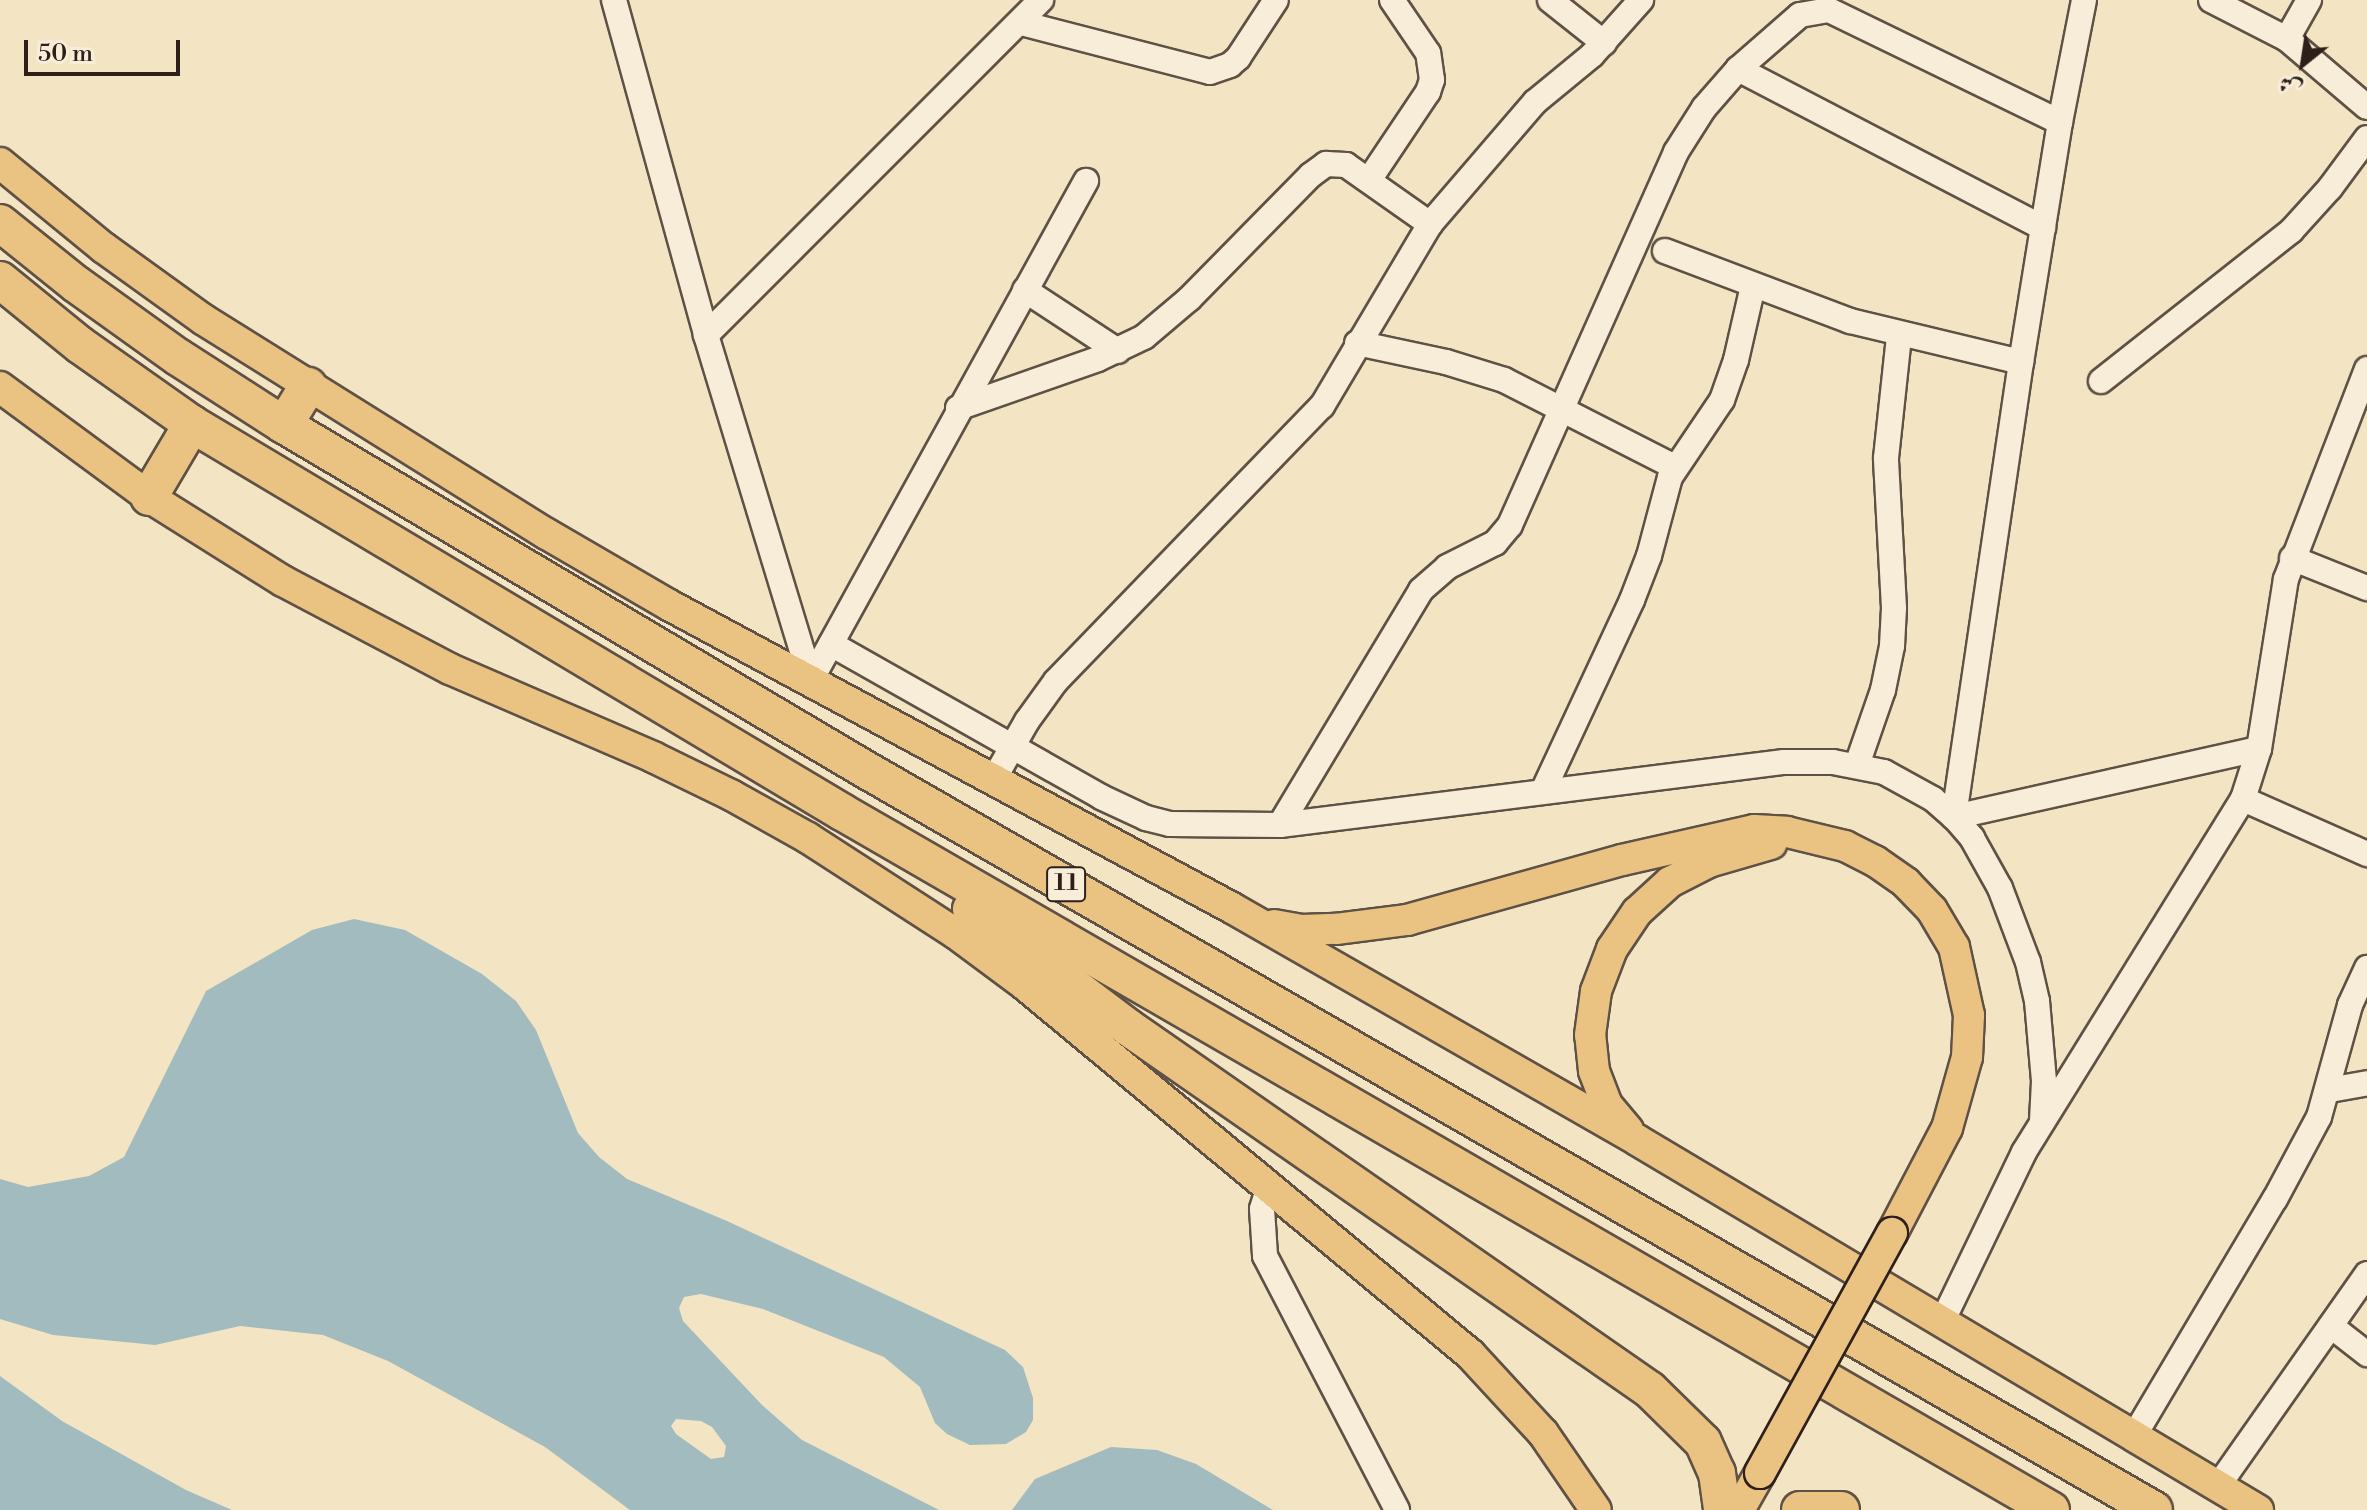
<!DOCTYPE html>
<meta charset="utf-8">
<style>
body{margin:0}
#map{position:relative;width:2367px;height:1510px;overflow:hidden;background:#f3e4c3;font-family:"Libre Bodoni",Amiri,serif}
div>[style]{position:absolute}
.water>*{inset:0;background:#a1bbbf}
.roads{filter:drop-shadow(2px 0 #5e5145) drop-shadow(-2px 0 #5e5145) drop-shadow(0 2px #5e5145) drop-shadow(0 -2px #5e5145)}
.minor>*{height:24px;margin:-12px;padding:0 12px;transform-origin:12px;border-radius:12px;background:#f7edd8}
.major>*{height:30px;margin:-15px;padding:0 15px;transform-origin:15px;border-radius:15px;background:#eac282}
.highway>*{height:36px;margin:-18px;padding:0 18px;transform-origin:18px;border-radius:18px;background:#eac282}
.bridges{filter:drop-shadow(2px 0 #2d201b) drop-shadow(-2px 0 #2d201b) drop-shadow(0 2px #2d201b) drop-shadow(0 -2px #2d201b)}
.major-bridge>*{height:30px;margin:-15px;padding:0 15px;transform-origin:15px;border-radius:15px;background:#eac282}
span{translate:-50% -50%;white-space:nowrap;text-align:center;line-height:1.15;-webkit-text-stroke:6px #f7edd8;paint-order:stroke}
.shield-label span{padding:2px 6px;background:#f7edd8;border:2px solid;border-radius:6px;-webkit-text-stroke-width:0}
.shield-label{font-size:24px;color:#2d201b;font-weight:700}
.north{position:absolute;left:2263px;top:24px;width:80px;height:80px;-webkit-text-stroke:6px #f7edd8;paint-order:stroke;rotate:210deg;font-size:22px;font-weight:700;line-height:32px;text-align:center;color:#2d201b}
.north::after{content:'';display:block;margin:auto;width:28px;height:36px;background:#2d201b;clip-path:polygon(50% 0,100% 100%,50% 72%,0 100%)}
.scale{position:absolute;left:24px;top:40px;width:156px;height:36px;box-sizing:border-box;border:4px solid #2d201b;border-top:0;padding-left:10px;font-size:24px;line-height:28px;white-space:nowrap;color:#2d201b;-webkit-text-stroke:6px #f7edd8;paint-order:stroke}
</style>
<div id="map">
<div class="water">
<div style="clip-path:polygon(evenodd,354px 919px,405px 930px,482px 974px,516px 1001px,536px 1030px,578px 1133px,599px 1157px,627px 1179px,727px 1221px,1005px 1350px,1023px 1367px,1033px 1398px,1033px 1420px,1026px 1432px,1006px 1444px,970px 1445px,947px 1434px,935px 1423px,920px 1387px,884px 1357px,763px 1309px,701px 1294px,684px 1297px,679px 1308px,683px 1321px,762px 1405px,802px 1440px,939px 1510px,630px 1510px,545px 1447px,388px 1361px,323px 1335px,240px 1326px,155px 1345px,53px 1335px,0 1319px,0 1179px,28px 1187px,89px 1176px,124px 1157px,206px 991px,312px 930px,354px 919px,676px 1419px,701px 1421px,712px 1427px,726px 1446px,724px 1457px,711px 1459px,676px 1434px,671px 1426px,676px 1419px)"></div>
<div style="clip-path:polygon(0 1376px,62px 1421px,186px 1490px,232px 1510px,0 1510px)"></div>
<div style="clip-path:polygon(1111px 1447px,1157px 1450px,1196px 1464px,1273px 1510px,1012px 1510px,1035px 1479px)"></div>
</div>
<div class="roads">
<div class="minor">
<div style="left:614px;top:0;width:347px;rotate:74.6deg"></div>
<div style="left:706px;top:335px;width:361px;rotate:73.1deg"></div>
<div style="left:1550px;top:0;width:69px;rotate:38.5deg"></div>
<div style="left:2084px;top:0;width:124px;rotate:101.1deg"></div>
<div style="left:2060px;top:122px;width:243px;rotate:99.2deg"></div>
<div style="left:2021px;top:362px;width:460px;rotate:98.4deg"></div>
<div style="left:1954px;top:817px;width:312px;rotate:-12.6deg"></div>
<div style="left:2211px;top:0;width:85px;rotate:27.2deg"></div>
<div style="left:2287px;top:39px;width:105px;rotate:40.4deg"></div>
<div style="left:1021px;top:23px;width:195px;rotate:14.5deg"></div>
<div style="left:1210px;top:72px;width:21px;rotate:-19deg"></div>
<div style="left:1230px;top:65px;width:11px;rotate:-41deg"></div>
<div style="left:1238px;top:58px;width:69px;rotate:-56.8deg"></div>
<div style="left:2287px;top:39px;width:45px;rotate:-60.6deg"></div>
<div style="left:1738px;top:69px;width:344px;rotate:27.5deg"></div>
<div style="left:1369px;top:180px;width:106px;rotate:-56.2deg"></div>
<div style="left:1428px;top:92px;width:13px;rotate:-72deg"></div>
<div style="left:1432px;top:80px;width:27px;rotate:-98deg"></div>
<div style="left:1428px;top:53px;width:64px;rotate:-124.2deg"></div>
<div style="left:1665px;top:251px;width:198px;rotate:20.7deg"></div>
<div style="left:1850px;top:321px;width:176px;rotate:13.5deg"></div>
<div style="left:1025px;top:290px;width:111px;rotate:33.3deg"></div>
<div style="left:706px;top:335px;width:474px;rotate:-45deg"></div>
<div style="left:1357px;top:343px;width:91px;rotate:12.1deg"></div>
<div style="left:1446px;top:362px;width:61px;rotate:17.2deg"></div>
<div style="left:1504px;top:380px;width:192px;rotate:27deg"></div>
<div style="left:2101px;top:381px;width:242px;rotate:-38.3deg"></div>
<div style="left:2291px;top:231px;width:58px;rotate:-47.8deg"></div>
<div style="left:2330px;top:188px;width:62px;rotate:-53.5deg"></div>
<div style="left:958px;top:408px;width:148px;rotate:-19.3deg"></div>
<div style="left:1098px;top:359px;width:51px;rotate:-25.6deg"></div>
<div style="left:1144px;top:337px;width:59px;rotate:-40.2deg"></div>
<div style="left:1189px;top:299px;width:174px;rotate:-45.5deg"></div>
<div style="left:1311px;top:175px;width:19px;rotate:-36deg"></div>
<div style="left:1326px;top:164px;width:20px;rotate:3deg"></div>
<div style="left:1346px;top:165px;width:103px;rotate:35.1deg"></div>
<div style="left:2292px;top:558px;width:81px;rotate:21.8deg"></div>
<div style="left:831px;top:644px;width:310px;rotate:29.5deg"></div>
<div style="left:1101px;top:797px;width:50px;rotate:25deg"></div>
<div style="left:1146px;top:818px;width:25px;rotate:14deg"></div>
<div style="left:1170px;top:824px;width:110px;rotate:0.5deg"></div>
<div style="left:1280px;top:825px;width:508px;rotate:-7.13deg"></div>
<div style="left:1784px;top:762px;width:49px"></div>
<div style="left:1833px;top:762px;width:52px;rotate:11.1deg"></div>
<div style="left:1884px;top:772px;width:56px;rotate:28.9deg"></div>
<div style="left:1933px;top:799px;width:28px;rotate:41deg"></div>
<div style="left:1954px;top:817px;width:28px;rotate:49deg"></div>
<div style="left:1972px;top:838px;width:57px;rotate:60.8deg"></div>
<div style="left:2000px;top:888px;width:79px;rotate:69.3deg"></div>
<div style="left:2028px;top:962px;width:40px;rotate:77deg"></div>
<div style="left:2037px;top:1001px;width:80px;rotate:85deg"></div>
<div style="left:2044px;top:1081px;width:40px;rotate:92.9deg"></div>
<div style="left:811px;top:680px;width:570px;rotate:-61.14deg"></div>
<div style="left:1857px;top:765px;width:79px;rotate:-70.9deg"></div>
<div style="left:1883px;top:690px;width:45px;rotate:-78.4deg"></div>
<div style="left:1892px;top:646px;width:38px;rotate:-87deg"></div>
<div style="left:1894px;top:608px;width:150px;rotate:-93.1deg"></div>
<div style="left:1886px;top:458px;width:123px;rotate:-83.9deg"></div>
<div style="left:994px;top:779px;width:67px;rotate:-60.4deg"></div>
<div style="left:1027px;top:721px;width:49px;rotate:-54.1deg"></div>
<div style="left:1056px;top:681px;width:383px;rotate:-46deg"></div>
<div style="left:1322px;top:406px;width:212px;rotate:-59.3deg"></div>
<div style="left:1430px;top:224px;width:161px;rotate:-49.3deg"></div>
<div style="left:1535px;top:102px;width:74px;rotate:-39.5deg"></div>
<div style="left:1592px;top:55px;width:74px;rotate:-48.3deg"></div>
<div style="left:1543px;top:791px;width:211px;rotate:-65deg"></div>
<div style="left:1632px;top:600px;width:47px;rotate:-68.9deg"></div>
<div style="left:1649px;top:556px;width:82px;rotate:-75.1deg"></div>
<div style="left:1670px;top:477px;width:93px;rotate:-56deg"></div>
<div style="left:1722px;top:400px;width:42px;rotate:-70.7deg"></div>
<div style="left:1736px;top:360px;width:76px;rotate:-77.1deg"></div>
<div style="left:2243px;top:799px;width:136px;rotate:23.9deg"></div>
<div style="left:1280px;top:825px;width:274px;rotate:-59deg"></div>
<div style="left:1421px;top:590px;width:35px;rotate:-41deg"></div>
<div style="left:1447px;top:567px;width:54px;rotate:-26.6deg"></div>
<div style="left:1495px;top:543px;width:23px;rotate:-50deg"></div>
<div style="left:1510px;top:525px;width:408px;rotate:-66deg"></div>
<div style="left:1676px;top:152px;width:52px;rotate:-57.5deg"></div>
<div style="left:1704px;top:108px;width:52px;rotate:-48.9deg"></div>
<div style="left:1738px;top:69px;width:82px;rotate:-41.1deg"></div>
<div style="left:1800px;top:15px;width:29px;rotate:-10deg"></div>
<div style="left:1829px;top:10px;width:257px;rotate:25.9deg"></div>
<div style="left:2329px;top:1090px;width:39px;rotate:-10deg"></div>
<div style="left:1269px;top:1186px;width:24px;rotate:107deg"></div>
<div style="left:1262px;top:1209px;width:47px;rotate:86.3deg"></div>
<div style="left:1265px;top:1256px;width:286px;rotate:62.5deg"></div>
<div style="left:1942px;top:1322px;width:189px;rotate:-64.2deg"></div>
<div style="left:2024px;top:1152px;width:415px;rotate:-58.2deg"></div>
<div style="left:2243px;top:799px;width:52px;rotate:-72.3deg"></div>
<div style="left:2259px;top:749px;width:172px;rotate:-81deg"></div>
<div style="left:2286px;top:579px;width:225px;rotate:-68.9deg"></div>
<div style="left:2331px;top:1326px;width:46px;rotate:37.9deg"></div>
<div style="left:2134px;top:1436px;width:276px;rotate:-59.3deg"></div>
<div style="left:2275px;top:1199px;width:93px;rotate:-61.8deg"></div>
<div style="left:2319px;top:1117px;width:116px;rotate:-74.5deg"></div>
<div style="left:2350px;top:1005px;width:41px;rotate:-65.3deg"></div>
<div style="left:2218px;top:1486px;width:259px;rotate:-54.9deg"></div>
</div>
<div class="major">
<div style="left:0;top:163px;width:134px;rotate:39.3deg"></div>
<div style="left:104px;top:248px;width:123px;rotate:35.8deg"></div>
<div style="left:204px;top:320px;width:404px;rotate:32deg"></div>
<div style="left:547px;top:534px;width:141px;rotate:30.2deg"></div>
<div style="left:669px;top:605px;width:639px;rotate:28.29deg"></div>
<div style="left:1232px;top:908px;width:467px;rotate:29.8deg"></div>
<div style="left:1637px;top:1140px;width:723px;rotate:30.79deg"></div>
<div style="left:0;top:387px;width:185px;rotate:36.4deg"></div>
<div style="left:149px;top:497px;width:158px;rotate:32.1deg"></div>
<div style="left:283px;top:581px;width:189px;rotate:27.8deg"></div>
<div style="left:450px;top:669px;width:221px;rotate:23.4deg"></div>
<div style="left:653px;top:757px;width:87px;rotate:26deg"></div>
<div style="left:731px;top:795px;width:88px;rotate:29.2deg"></div>
<div style="left:808px;top:838px;width:175px;rotate:32.9deg"></div>
<div style="left:955px;top:933px;width:87px;rotate:36.6deg"></div>
<div style="left:1025px;top:985px;width:578px;rotate:39.67deg"></div>
<div style="left:1470px;top:1354px;width:108px;rotate:47.3deg"></div>
<div style="left:1543px;top:1433px;width:93px;rotate:55.5deg"></div>
<div style="left:1274px;top:925px;width:27px;rotate:10deg"></div>
<div style="left:1301px;top:930px;width:35px;rotate:-2deg"></div>
<div style="left:1336px;top:929px;width:72px;rotate:-7.2deg"></div>
<div style="left:1407px;top:920px;width:223px;rotate:-15.6deg"></div>
<div style="left:1622px;top:860px;width:135px;rotate:-12.8deg"></div>
<div style="left:1754px;top:830px;width:33px;rotate:3deg"></div>
<div style="left:1787px;top:832px;width:60px;rotate:13.6deg"></div>
<div style="left:1845px;top:846px;width:34px;rotate:27deg"></div>
<div style="left:1875px;top:861px;width:38px;rotate:35deg"></div>
<div style="left:1906px;top:883px;width:37px;rotate:46deg"></div>
<div style="left:1932px;top:910px;width:43px;rotate:59.3deg"></div>
<div style="left:1954px;top:947px;width:70px;rotate:77.6deg"></div>
<div style="left:1969px;top:1015px;width:42px;rotate:92.7deg"></div>
<div style="left:1967px;top:1057px;width:74px;rotate:105.7deg"></div>
<div style="left:1947px;top:1128px;width:119px;rotate:117.6deg"></div>
<div style="left:1628px;top:1130px;width:33px;rotate:-130deg"></div>
<div style="left:1607px;top:1105px;width:36px;rotate:-111deg"></div>
<div style="left:1594px;top:1071px;width:36px;rotate:-96deg"></div>
<div style="left:1590px;top:1035px;width:44px;rotate:-82.2deg"></div>
<div style="left:1596px;top:991px;width:45px;rotate:-69.1deg"></div>
<div style="left:1612px;top:949px;width:45px;rotate:-56deg"></div>
<div style="left:1637px;top:912px;width:45px;rotate:-42.3deg"></div>
<div style="left:1670px;top:882px;width:44px;rotate:-27.1deg"></div>
<div style="left:1709px;top:862px;width:65px;rotate:-16.2deg"></div>
<div style="left:1739px;top:1510px;width:43px;rotate:-60.4deg"></div>
</div>
<div class="highway">
<div style="left:0;top:223px;width:97px;rotate:38.8deg"></div>
<div style="left:76px;top:284px;width:125px;rotate:35.6deg"></div>
<div style="left:178px;top:357px;width:126px;rotate:32.7deg"></div>
<div style="left:284px;top:425px;width:679px;rotate:30.65deg"></div>
<div style="left:868px;top:771px;width:1483px;rotate:29.88deg"></div>
<div style="left:0;top:280px;width:103px;rotate:39.1deg"></div>
<div style="left:80px;top:345px;width:137px;rotate:35.2deg"></div>
<div style="left:192px;top:424px;width:757px;rotate:30.83deg"></div>
<div style="left:842px;top:812px;width:1396px;rotate:30deg"></div>
<div style="left:284px;top:425px;width:46px;rotate:-58.4deg"></div>
<div style="left:149px;top:497px;width:85px;rotate:-59.5deg"></div>
<div style="left:971px;top:909px;width:198px;rotate:37deg"></div>
<div style="left:1129px;top:1028px;width:634px;rotate:34.79deg"></div>
<div style="left:1650px;top:1390px;width:74px;rotate:44.5deg"></div>
<div style="left:1703px;top:1442px;width:34px;rotate:66deg"></div>
<div style="left:1717px;top:1473px;width:37px;rotate:82deg"></div>
<div style="left:1800px;top:1510px;width:41px"></div>
</div>
</div>
<div class="bridges">
<div class="major-bridge">
<div style="left:1760px;top:1473px;width:274px;rotate:-61.2deg"></div>
</div>
</div>
<div class="shield-label">
<span style="left:1066px;top:884px">11</span>
</div>
<div class="north">ش</div>
<div class="scale">50 m</div>
</div>
